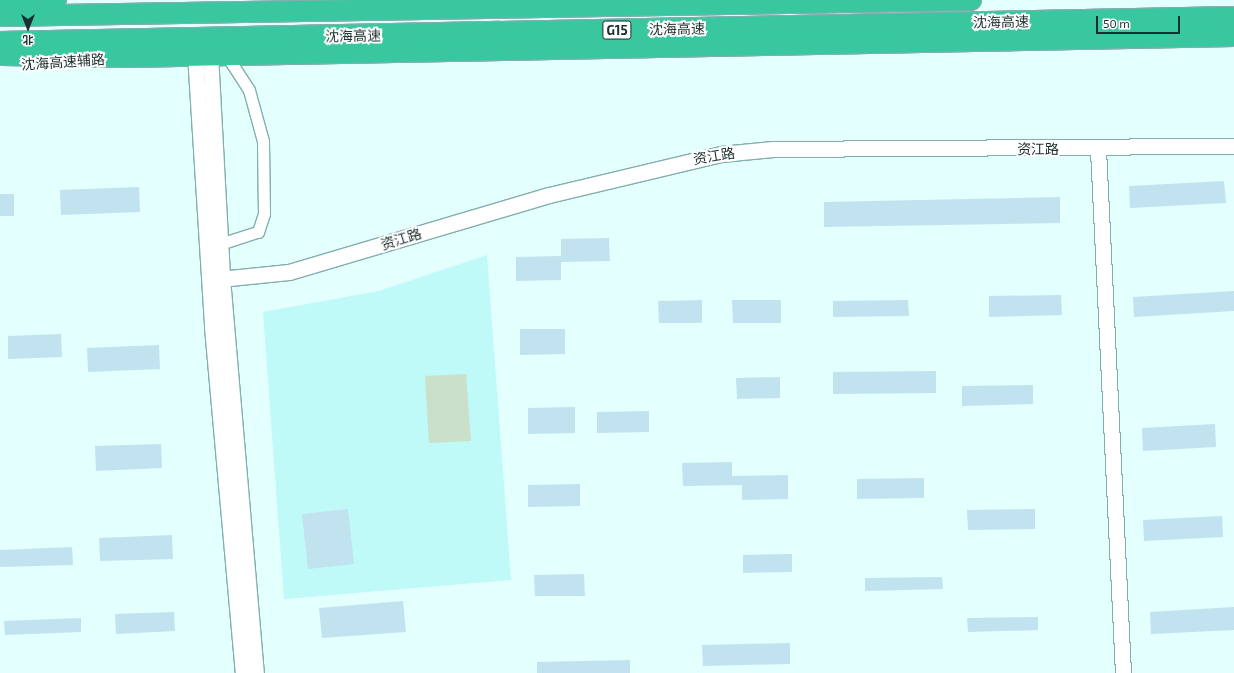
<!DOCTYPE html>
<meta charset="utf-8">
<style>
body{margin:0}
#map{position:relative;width:1234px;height:673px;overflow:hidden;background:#e3fffe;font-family:"Exo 2","Noto Sans SC",sans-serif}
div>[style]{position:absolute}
.built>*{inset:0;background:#bff9f8}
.green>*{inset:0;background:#cae0c9}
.building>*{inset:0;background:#c0e3ef}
.roads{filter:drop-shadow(1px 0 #81afae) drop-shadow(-1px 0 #81afae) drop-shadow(0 1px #81afae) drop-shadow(0 -1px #81afae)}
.street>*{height:11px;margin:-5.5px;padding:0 5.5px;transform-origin:5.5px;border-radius:5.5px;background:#fff}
.secondary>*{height:15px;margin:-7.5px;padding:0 7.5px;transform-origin:7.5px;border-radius:7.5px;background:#fff}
.highway>*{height:20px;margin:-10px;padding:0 10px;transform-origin:10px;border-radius:10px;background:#38c79e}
span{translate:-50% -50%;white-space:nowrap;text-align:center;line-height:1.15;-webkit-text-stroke:4px #fff;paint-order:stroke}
.shield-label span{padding:1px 3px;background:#fff;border:1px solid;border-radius:3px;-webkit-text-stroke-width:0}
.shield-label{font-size:13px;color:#1c2e2e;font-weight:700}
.street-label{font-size:14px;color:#1c2e2e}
.north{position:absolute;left:8px;top:8px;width:40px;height:40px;-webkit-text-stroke:3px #fff;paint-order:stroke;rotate:180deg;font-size:11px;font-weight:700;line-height:16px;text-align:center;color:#1c2e2e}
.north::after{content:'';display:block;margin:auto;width:14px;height:18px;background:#1c2e2e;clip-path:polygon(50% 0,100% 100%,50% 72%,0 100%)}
.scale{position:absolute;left:1096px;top:16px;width:84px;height:18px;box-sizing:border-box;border:2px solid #1c2e2e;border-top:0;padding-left:5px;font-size:12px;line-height:14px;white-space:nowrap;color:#1c2e2e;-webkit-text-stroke:3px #fff;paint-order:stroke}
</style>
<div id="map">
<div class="built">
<div style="clip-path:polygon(487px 255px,511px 580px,284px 599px,263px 312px,379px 291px)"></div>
</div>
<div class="green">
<div style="clip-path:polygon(466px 374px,471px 441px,429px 443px,425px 376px)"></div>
</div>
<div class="building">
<div style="clip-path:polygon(1224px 181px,1226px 203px,1130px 208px,1129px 186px)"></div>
<div style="clip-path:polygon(139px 187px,140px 212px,61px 215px,60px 190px)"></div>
<div style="clip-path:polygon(0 194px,14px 194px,14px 216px,0 216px)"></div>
<div style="clip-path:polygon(1060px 197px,1060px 223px,824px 227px,824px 202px)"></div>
<div style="clip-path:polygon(609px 238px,610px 261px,561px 262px,561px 280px,516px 281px,516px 257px,561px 256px,561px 239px)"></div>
<div style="clip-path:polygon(1234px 291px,1234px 311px,1134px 317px,1133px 297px)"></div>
<div style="clip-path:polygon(1061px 295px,1062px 315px,989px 317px,989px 296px)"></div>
<div style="clip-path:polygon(702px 300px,702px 323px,659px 323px,658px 301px)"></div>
<div style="clip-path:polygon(732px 300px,781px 300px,781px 323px,733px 323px)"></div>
<div style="clip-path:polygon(908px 300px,909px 316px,833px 317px,833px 301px)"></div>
<div style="clip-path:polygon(520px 329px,565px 329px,565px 354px,520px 355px)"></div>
<div style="clip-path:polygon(61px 334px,62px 357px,8px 359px,8px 336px)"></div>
<div style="clip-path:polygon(159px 345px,160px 369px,88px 372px,87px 348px)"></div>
<div style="clip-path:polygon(936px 371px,936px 393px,833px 394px,833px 372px)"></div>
<div style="clip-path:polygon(780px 377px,780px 398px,737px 399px,736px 378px)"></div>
<div style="clip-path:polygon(1033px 385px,1033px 404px,962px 406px,962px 386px)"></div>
<div style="clip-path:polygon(575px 407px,575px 433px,528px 434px,528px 408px)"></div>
<div style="clip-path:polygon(649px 411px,649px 432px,597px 433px,597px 412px)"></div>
<div style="clip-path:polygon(1215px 424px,1216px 447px,1143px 451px,1142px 428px)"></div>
<div style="clip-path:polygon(161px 444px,162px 468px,96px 471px,95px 446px)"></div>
<div style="clip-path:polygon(732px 462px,732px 476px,788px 475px,788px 499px,742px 500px,742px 485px,683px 486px,682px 463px)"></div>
<div style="clip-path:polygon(924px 478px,924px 498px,857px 499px,857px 479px)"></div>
<div style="clip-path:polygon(580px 484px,580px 506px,528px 507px,528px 485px)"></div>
<div style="clip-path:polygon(348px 509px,354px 564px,308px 569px,302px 514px)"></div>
<div style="clip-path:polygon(1035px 509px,1035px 529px,968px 530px,967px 510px)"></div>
<div style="clip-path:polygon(1222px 516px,1223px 537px,1144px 541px,1143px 520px)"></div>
<div style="clip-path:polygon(172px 535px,173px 559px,100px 561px,99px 538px)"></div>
<div style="clip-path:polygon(72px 547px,73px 565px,0 567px,0 550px)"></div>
<div style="clip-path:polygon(792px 554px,792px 572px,743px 573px,743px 555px)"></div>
<div style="clip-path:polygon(584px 574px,585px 596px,535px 596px,534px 575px)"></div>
<div style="clip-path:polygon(942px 577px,943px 589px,865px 591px,865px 578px)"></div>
<div style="clip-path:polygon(403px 601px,406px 632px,322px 638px,319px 608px)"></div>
<div style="clip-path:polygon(1234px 607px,1234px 630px,1151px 634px,1150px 612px)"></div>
<div style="clip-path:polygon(174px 612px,175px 631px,116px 634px,115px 614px)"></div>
<div style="clip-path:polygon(1038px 617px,1038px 630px,968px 632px,967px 618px)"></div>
<div style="clip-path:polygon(81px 618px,81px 632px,5px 635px,4px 621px)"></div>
<div style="clip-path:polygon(790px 643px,790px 664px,703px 666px,702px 645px)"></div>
<div style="clip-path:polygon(630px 660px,630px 673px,537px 673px,537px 662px)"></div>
</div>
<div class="roads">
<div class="street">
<div style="left:220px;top:244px;width:40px;rotate:-18deg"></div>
<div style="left:258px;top:232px;width:19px;rotate:-72deg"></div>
<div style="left:264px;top:214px;width:73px;rotate:-90.8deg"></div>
<div style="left:263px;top:141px;width:53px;rotate:-105.4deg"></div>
<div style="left:249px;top:90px;width:44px;rotate:-123deg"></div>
</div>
<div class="secondary">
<div style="left:195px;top:54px;width:274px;rotate:86.4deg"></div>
<div style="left:212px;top:327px;width:347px;rotate:84.9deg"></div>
<div style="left:210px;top:54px;width:224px;rotate:86.9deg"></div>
<div style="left:222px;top:278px;width:396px;rotate:85.1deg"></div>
<div style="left:1098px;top:149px;width:525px;rotate:87.27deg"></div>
<div style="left:210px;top:280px;width:79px;rotate:-5.8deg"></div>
<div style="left:289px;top:272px;width:271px;rotate:-16.5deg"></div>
<div style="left:549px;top:195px;width:177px;rotate:-13.4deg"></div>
<div style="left:721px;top:154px;width:52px;rotate:-5.5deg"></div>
<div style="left:773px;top:149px;width:461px;rotate:-0.4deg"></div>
</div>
<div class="highway">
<div style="left:4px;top:4px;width:52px;rotate:-4.4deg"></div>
<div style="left:0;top:16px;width:971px;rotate:-0.94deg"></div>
<div style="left:0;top:42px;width:1234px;rotate:-1.16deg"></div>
<div style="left:2px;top:55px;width:123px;rotate:0.9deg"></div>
<div style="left:125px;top:57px;width:1109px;rotate:-1.08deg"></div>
</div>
</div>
<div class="shield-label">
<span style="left:617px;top:30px">G15</span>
</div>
<div class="street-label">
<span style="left:1001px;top:22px;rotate:-1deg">沈海高速</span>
<span style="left:677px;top:29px;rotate:-1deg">沈海高速</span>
<span style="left:353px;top:36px;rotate:-1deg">沈海高速</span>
<span style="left:63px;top:62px;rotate:-4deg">沈海高速辅路</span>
<span style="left:1038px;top:149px">资江路</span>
<span style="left:714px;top:156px;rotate:-9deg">资江路</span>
<span style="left:401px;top:239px;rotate:-17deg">资江路</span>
</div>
<div class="north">北</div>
<div class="scale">50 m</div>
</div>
